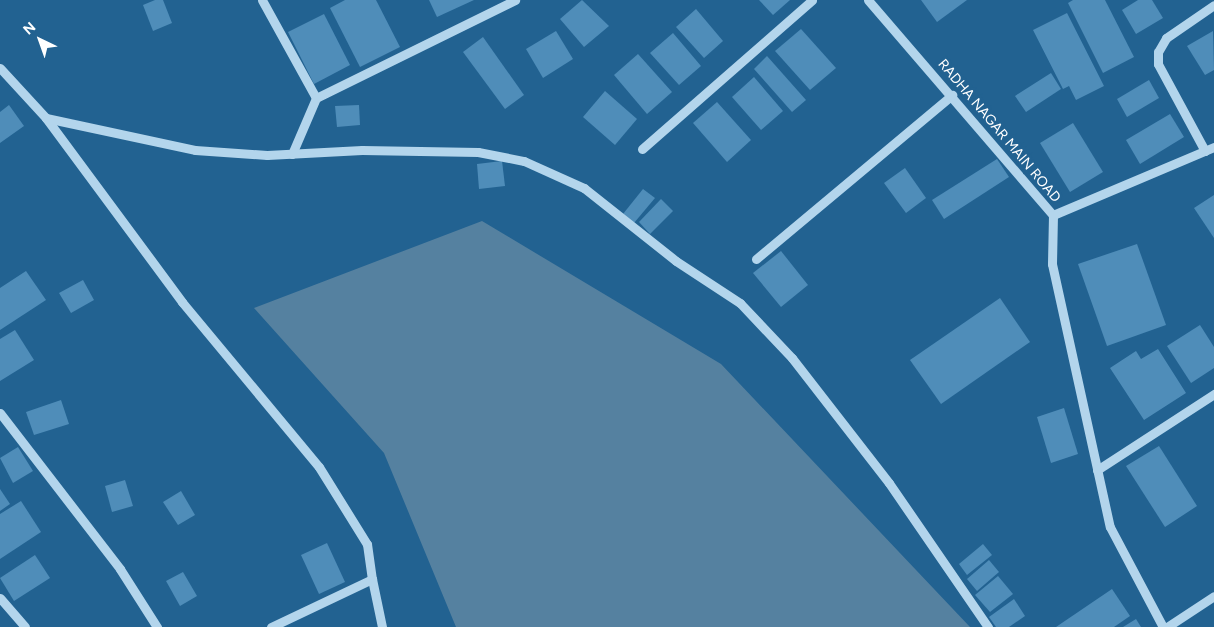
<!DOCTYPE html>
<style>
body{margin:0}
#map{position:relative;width:1214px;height:627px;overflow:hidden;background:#226291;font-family:Figtree,sans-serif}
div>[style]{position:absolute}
.water>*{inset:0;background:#5581a0}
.building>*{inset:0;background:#4f8db9}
.minor>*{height:9px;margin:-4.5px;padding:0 4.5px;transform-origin:4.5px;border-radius:4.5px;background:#b3d5ec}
span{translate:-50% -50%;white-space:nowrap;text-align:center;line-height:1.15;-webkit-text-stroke:5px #226291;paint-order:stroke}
.street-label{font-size:14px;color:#fff}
.north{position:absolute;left:15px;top:15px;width:50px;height:50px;-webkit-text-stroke:4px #226291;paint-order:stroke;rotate:318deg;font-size:14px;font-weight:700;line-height:20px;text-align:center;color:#fff}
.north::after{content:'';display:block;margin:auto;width:18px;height:22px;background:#fff;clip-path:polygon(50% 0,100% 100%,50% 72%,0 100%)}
</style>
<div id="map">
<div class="water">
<div style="clip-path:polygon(482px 221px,721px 364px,970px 627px,456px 627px,384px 453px,254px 308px)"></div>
</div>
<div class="building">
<div style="clip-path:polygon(155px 0,163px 0,172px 23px,153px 31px,143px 5px)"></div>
<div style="clip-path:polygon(345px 0,376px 0,400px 47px,360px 67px,330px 8px)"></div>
<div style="clip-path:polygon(429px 0,474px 0,437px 17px)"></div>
<div style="clip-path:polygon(582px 0,609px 26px,584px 47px,560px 19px)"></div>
<div style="clip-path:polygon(759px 0,790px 0,773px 15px)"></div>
<div style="clip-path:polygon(921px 0,967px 0,937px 22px)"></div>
<div style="clip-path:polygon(1073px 0,1105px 0,1134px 57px,1103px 73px,1068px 3px)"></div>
<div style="clip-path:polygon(1138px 0,1152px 0,1163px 18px,1136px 34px,1122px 10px)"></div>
<div style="clip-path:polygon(696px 9px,723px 41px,704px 58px,676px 27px)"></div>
<div style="clip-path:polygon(1067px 13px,1104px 86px,1076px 100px,1069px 86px,1063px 89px,1033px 30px)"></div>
<div style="clip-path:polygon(324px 14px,350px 65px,314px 84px,288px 32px)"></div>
<div style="clip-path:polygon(801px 29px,836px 68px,810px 90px,775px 51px)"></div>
<div style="clip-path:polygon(556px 31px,573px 59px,543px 78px,526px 49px)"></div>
<div style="clip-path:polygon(1213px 31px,1214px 70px,1205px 75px,1187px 46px)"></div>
<div style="clip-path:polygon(673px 33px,701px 66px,679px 85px,650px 53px)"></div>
<div style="clip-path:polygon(483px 37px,524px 95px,505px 109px,463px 52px)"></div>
<div style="clip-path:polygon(638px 54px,672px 92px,647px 114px,614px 75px)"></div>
<div style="clip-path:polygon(767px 56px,806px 100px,792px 112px,754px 69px)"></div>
<div style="clip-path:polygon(1051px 73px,1061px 89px,1026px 112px,1015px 96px)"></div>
<div style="clip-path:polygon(754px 77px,783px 111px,761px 130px,732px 97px)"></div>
<div style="clip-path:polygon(1149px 80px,1159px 98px,1127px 117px,1117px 99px)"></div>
<div style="clip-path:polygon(605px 91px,637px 119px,615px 145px,583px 117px)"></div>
<div style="clip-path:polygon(717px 102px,751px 140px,727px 162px,693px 123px)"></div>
<div style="clip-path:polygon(9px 105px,24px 126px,0 143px,0 112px)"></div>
<div style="clip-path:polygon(359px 105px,360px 125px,337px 127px,335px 106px)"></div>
<div style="clip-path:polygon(1170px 114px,1184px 137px,1140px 164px,1126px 140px)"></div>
<div style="clip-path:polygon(1073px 123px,1103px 172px,1070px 192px,1040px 143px)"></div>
<div style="clip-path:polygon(997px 159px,1009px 177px,944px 219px,932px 200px)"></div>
<div style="clip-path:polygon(502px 161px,505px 186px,479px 189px,477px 164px)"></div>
<div style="clip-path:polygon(905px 168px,926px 198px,906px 213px,884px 183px)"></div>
<div style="clip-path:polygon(643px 189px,655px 198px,634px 223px,623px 214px)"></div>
<div style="clip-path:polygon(1214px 195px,1214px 238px,1194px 208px)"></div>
<div style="clip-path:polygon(661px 199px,673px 211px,650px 234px,639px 222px)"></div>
<div style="clip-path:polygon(1137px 244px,1166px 325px,1107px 346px,1078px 264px)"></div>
<div style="clip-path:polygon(781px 251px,808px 285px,781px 307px,753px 273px)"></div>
<div style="clip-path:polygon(26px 271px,46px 300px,0 330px,0 288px)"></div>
<div style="clip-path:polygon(83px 280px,94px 300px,71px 313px,59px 293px)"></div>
<div style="clip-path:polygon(1000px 298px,1030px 342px,941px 404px,910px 360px)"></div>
<div style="clip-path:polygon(1200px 325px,1214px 347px,1214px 368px,1191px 383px,1167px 346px)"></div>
<div style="clip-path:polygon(15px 330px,34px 360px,0 381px,0 339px)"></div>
<div style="clip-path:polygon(1158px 349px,1186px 393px,1144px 420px,1110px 368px,1136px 351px,1141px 359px)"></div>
<div style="clip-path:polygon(61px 400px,69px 424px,34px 435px,26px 412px)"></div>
<div style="clip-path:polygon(1064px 408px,1078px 454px,1051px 463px,1037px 417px)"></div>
<div style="clip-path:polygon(1159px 446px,1197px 506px,1165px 527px,1126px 466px)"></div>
<div style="clip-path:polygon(18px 447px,33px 471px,13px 483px,0 458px)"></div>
<div style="clip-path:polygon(125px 480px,133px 506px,112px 512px,105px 486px)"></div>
<div style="clip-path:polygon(0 489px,10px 504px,0 511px)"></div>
<div style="clip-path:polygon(181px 491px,195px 515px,178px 525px,163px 502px)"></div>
<div style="clip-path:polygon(21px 501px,41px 532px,0 559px,0 514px)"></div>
<div style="clip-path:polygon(327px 543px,345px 582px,319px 594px,301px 555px)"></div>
<div style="clip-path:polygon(983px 544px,992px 555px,967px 575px,959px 564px)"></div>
<div style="clip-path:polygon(35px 555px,50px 578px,14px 601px,0 578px)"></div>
<div style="clip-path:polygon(989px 560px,999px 572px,977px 591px,967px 579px)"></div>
<div style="clip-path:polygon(183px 572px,197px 596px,180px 606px,166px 581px)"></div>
<div style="clip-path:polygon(998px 576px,1013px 594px,990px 612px,975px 595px)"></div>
<div style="clip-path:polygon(1112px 589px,1130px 616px,1114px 627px,1056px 627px)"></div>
<div style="clip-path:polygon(1014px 599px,1025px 616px,1009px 627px,996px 627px,989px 617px)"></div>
<div style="clip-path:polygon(1136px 619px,1141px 627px,1123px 627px)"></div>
</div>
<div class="minor">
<div style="left:262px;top:0;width:112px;rotate:61.1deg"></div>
<div style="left:316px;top:98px;width:222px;rotate:-26.2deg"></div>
<div style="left:868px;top:0;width:284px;rotate:49.3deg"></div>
<div style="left:1053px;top:215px;width:175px;rotate:-22.9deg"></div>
<div style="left:0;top:68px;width:68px;rotate:47.4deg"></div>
<div style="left:46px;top:118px;width:229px;rotate:53.5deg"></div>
<div style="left:182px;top:302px;width:214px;rotate:50.3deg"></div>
<div style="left:319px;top:467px;width:91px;rotate:58.1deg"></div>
<div style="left:367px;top:544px;width:35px;rotate:82deg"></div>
<div style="left:46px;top:118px;width:152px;rotate:12.1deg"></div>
<div style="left:195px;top:150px;width:72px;rotate:4deg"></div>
<div style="left:267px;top:155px;width:95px;rotate:-3deg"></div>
<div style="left:362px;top:150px;width:116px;rotate:1deg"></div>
<div style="left:478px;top:152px;width:47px;rotate:11.1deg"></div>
<div style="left:524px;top:161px;width:66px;rotate:24.2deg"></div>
<div style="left:584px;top:188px;width:117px;rotate:38.4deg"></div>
<div style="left:676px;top:261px;width:77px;rotate:33.3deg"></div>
<div style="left:740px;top:303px;width:76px;rotate:46.6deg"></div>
<div style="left:792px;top:358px;width:158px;rotate:52.2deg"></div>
<div style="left:889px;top:483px;width:175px;rotate:55.5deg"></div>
<div style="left:642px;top:149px;width:226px;rotate:-41.2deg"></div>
<div style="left:1205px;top:151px;width:99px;rotate:-118.4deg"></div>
<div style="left:1158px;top:64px;width:12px;rotate:-90deg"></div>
<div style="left:1158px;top:52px;width:16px;rotate:-60deg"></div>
<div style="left:1166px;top:38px;width:58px;rotate:-34.5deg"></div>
<div style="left:292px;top:154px;width:61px;rotate:-66.8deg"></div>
<div style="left:1053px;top:215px;width:49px;rotate:91.2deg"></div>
<div style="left:1052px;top:264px;width:269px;rotate:77.6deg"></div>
<div style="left:1110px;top:527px;width:113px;rotate:62.1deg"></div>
<div style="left:756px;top:259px;width:256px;rotate:-39.9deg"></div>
<div style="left:0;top:413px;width:197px;rotate:52.4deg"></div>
<div style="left:120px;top:569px;width:69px;rotate:57.5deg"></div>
<div style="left:1097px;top:470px;width:140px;rotate:-33deg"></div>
<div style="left:0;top:598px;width:38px;rotate:49deg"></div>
<div style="left:271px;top:627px;width:112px;rotate:-25.4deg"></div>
<div style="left:372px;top:579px;width:49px;rotate:78.2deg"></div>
<div style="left:1167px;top:627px;width:56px;rotate:-33.4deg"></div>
</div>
<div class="street-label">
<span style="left:999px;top:131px;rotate:50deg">RADHA NAGAR MAIN ROAD</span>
</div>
<div class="north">N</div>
</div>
